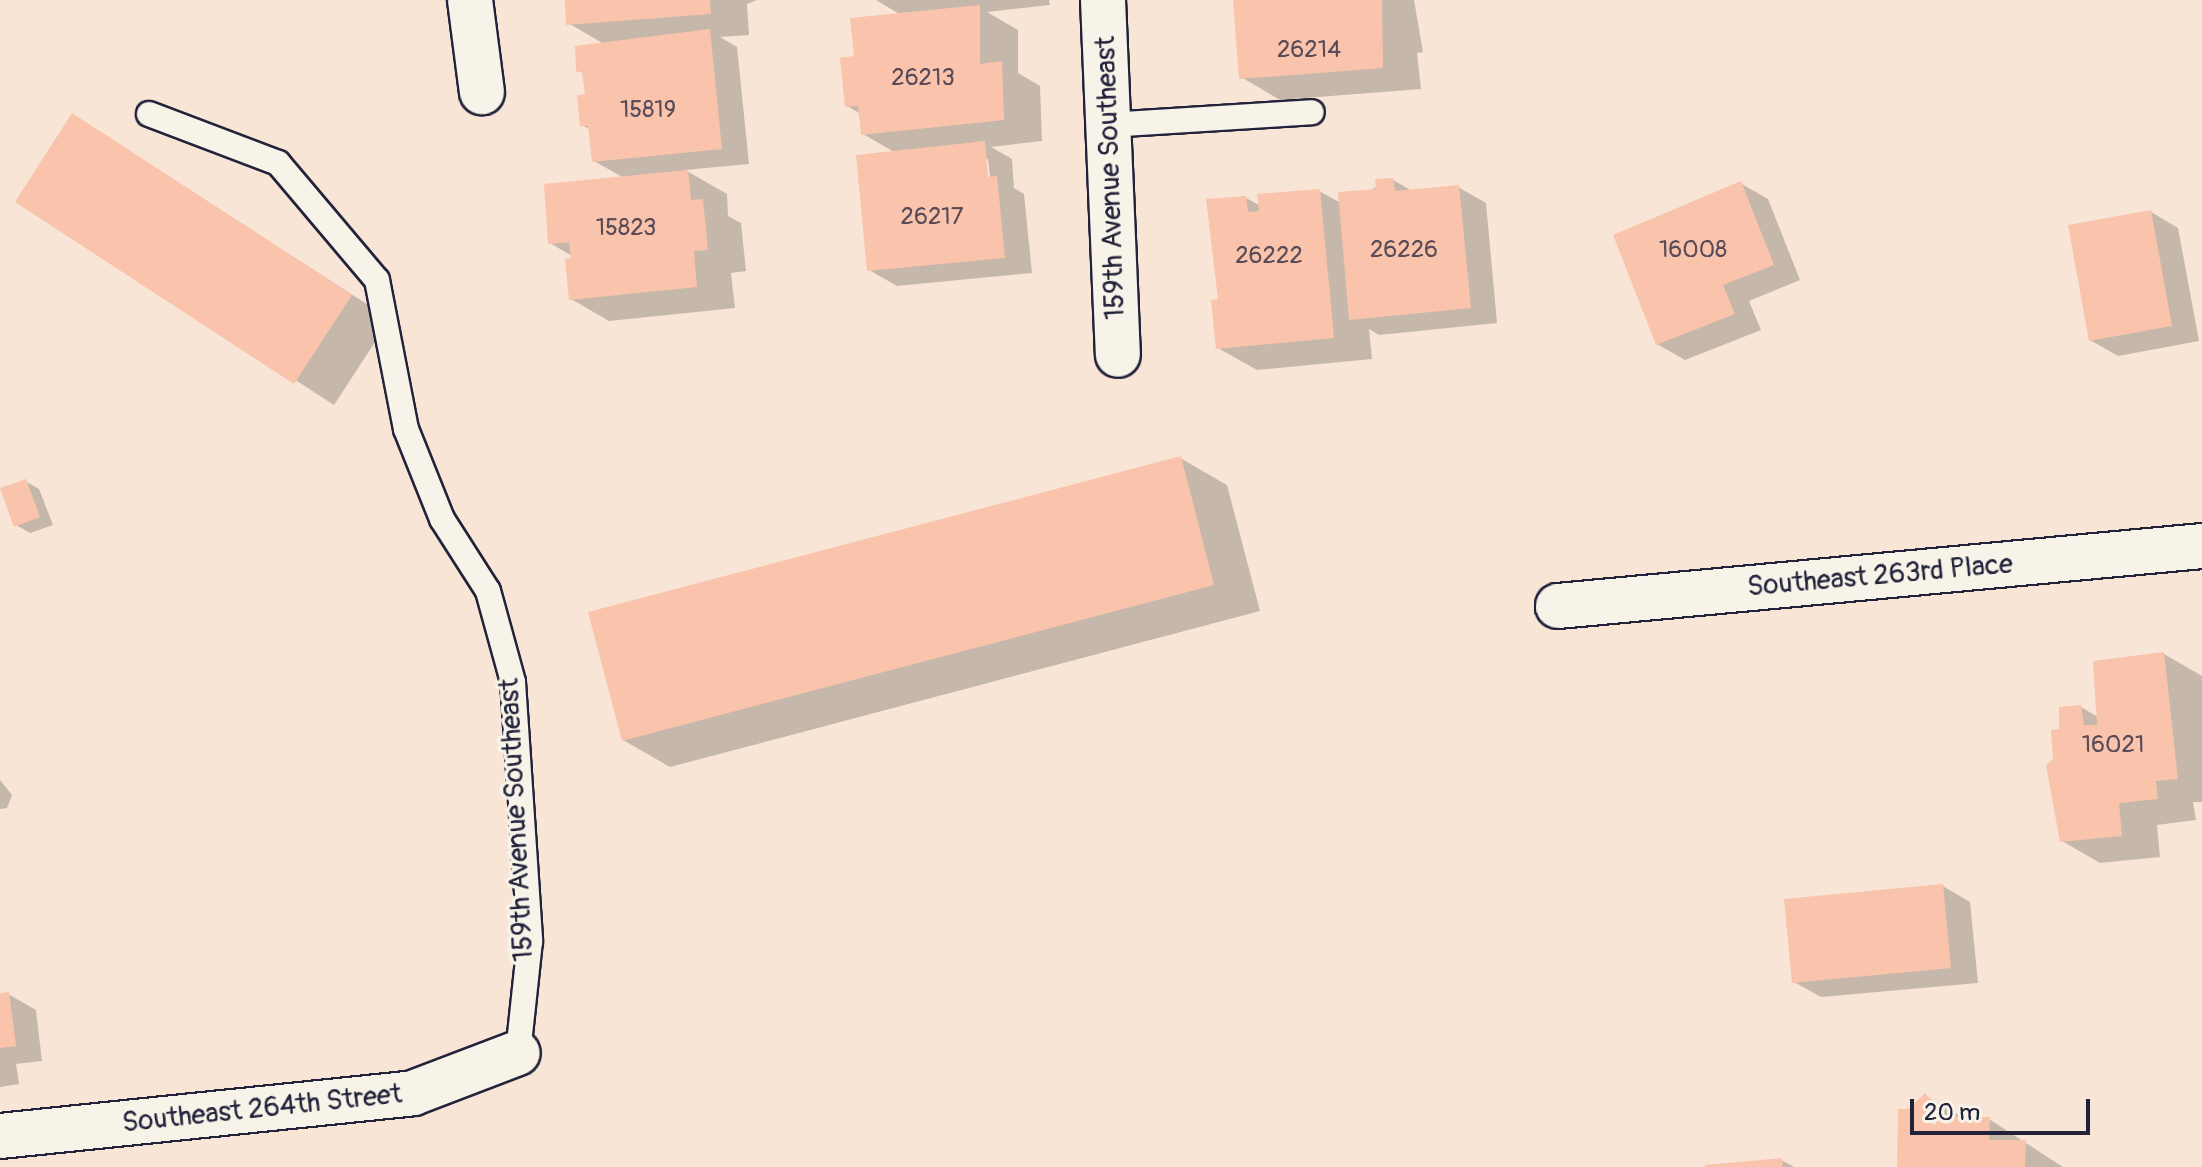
<!DOCTYPE html>
<style>
body{margin:0}
#map{position:relative;width:2202px;height:1167px;overflow:hidden;background:#f8e5d6;font-family:Pangolin,sans-serif}
div>[style]{position:absolute}
.shadow>*{inset:0;background:#0003}
.building>*{inset:0;background:#f9c4ab}
.roads{filter:drop-shadow(2px 0 #22223b) drop-shadow(-2px 0 #22223b) drop-shadow(0 2px #22223b) drop-shadow(0 -2px #22223b)}
.service>*{height:24px;margin:-12px;padding:0 12px;transform-origin:12px;border-radius:12px;background:#f7f3e8}
.minor>*{height:44px;margin:-22px;padding:0 22px;transform-origin:22px;border-radius:22px;background:#f7f3e8}
span{translate:-50% -50%;white-space:nowrap;text-align:center;line-height:1.15;-webkit-text-stroke:7px #f7f3e8;paint-order:stroke}
.number-label{font-size:24px;color:#584a57}
.number-label span{-webkit-text-stroke-width:0}
.street-label{font-size:28px;color:#22223b}
.scale{position:absolute;left:1910px;top:1099px;width:180px;height:36px;box-sizing:border-box;border:4px solid #22223b;border-top:0;padding-left:10px;font-size:24px;line-height:28px;white-space:nowrap;color:#22223b;-webkit-text-stroke:6px #f7f3e8;paint-order:stroke}
</style>
<div id="map">
<div class="shadow">
<div style="clip-path:polygon(565px 0,757px 0,747px 4px,749px 35px,720px 37px,737px 47px,749px 164px,685px 170px,727px 194px,728px 216px,741px 223px,746px 271px,731px 273px,735px 308px,609px 321px,571px 299px,572px 256px,550px 243px,624px 178px,594px 161px,591px 130px,582px 125px,587px 96px,584px 74px,578px 70px,604px 44px,568px 23px)"></div>
<div style="clip-path:polygon(evenodd,876px 0,1049px 0,1050px 5px,987px 12px,1018px 30px,1018px 73px,1040px 86px,1042px 141px,991px 147px,1012px 159px,1014px 188px,1024px 194px,1032px 273px,897px 286px,869px 270px,896px 153px,863px 134px,861px 114px,847px 106px,857px 58px,901px 15px,876px 0,984px 159px,988px 159px,991px 186px,987px 187px,984px 159px)"></div>
<div style="clip-path:polygon(1235px 0,1414px 0,1423px 52px,1417px 53px,1421px 89px,1280px 100px,1241px 77px)"></div>
<div style="clip-path:polygon(73px 115px,390px 319px,334px 405px,18px 201px)"></div>
<div style="clip-path:polygon(1393px 180px,1412px 191px,1458px 187px,1486px 203px,1497px 323px,1379px 335px,1369px 329px,1372px 359px,1257px 370px,1218px 348px,1220px 301px,1246px 198px,1261px 206px,1319px 191px,1341px 203px)"></div>
<div style="clip-path:polygon(1740px 183px,1768px 199px,1800px 280px,1749px 301px,1761px 330px,1685px 360px,1657px 344px)"></div>
<div style="clip-path:polygon(2151px 212px,2178px 228px,2199px 341px,2118px 356px,2090px 340px)"></div>
<div style="clip-path:polygon(1180px 458px,1227px 485px,1260px 611px,670px 767px,623px 740px)"></div>
<div style="clip-path:polygon(25px 481px,39px 489px,53px 525px,30px 533px,16px 525px)"></div>
<div style="clip-path:polygon(2164px 654px,2202px 676px,2202px 802px,2193px 802px,2196px 820px,2157px 825px,2160px 857px,2100px 863px,2062px 841px,2055px 760px,2061px 730px,2081px 707px,2098px 717px)"></div>
<div style="clip-path:polygon(0 780px,12px 795px,7px 808px,0 809px)"></div>
<div style="clip-path:polygon(1943px 886px,1970px 902px,1978px 983px,1821px 997px,1794px 982px)"></div>
<div style="clip-path:polygon(8px 994px,36px 1010px,42px 1061px,16px 1064px,19px 1084px,0 1087px,0 995px)"></div>
<div style="clip-path:polygon(1925px 1096px,1964px 1118px,1989px 1119px,2063px 1167px,1899px 1167px,1909px 1111px)"></div>
<div style="clip-path:polygon(1781px 1160px,1794px 1167px,1704px 1167px)"></div>
</div>
<div class="building">
<div style="clip-path:polygon(565px 0,710px 0,711px 14px,566px 25px)"></div>
<div style="clip-path:polygon(1233px 0,1382px 0,1383px 68px,1239px 79px)"></div>
<div style="clip-path:polygon(980px 5px,980px 64px,1002px 61px,1004px 120px,861px 135px,858px 106px,845px 107px,840px 58px,854px 56px,850px 18px)"></div>
<div style="clip-path:polygon(710px 29px,722px 149px,592px 162px,588px 126px,580px 126px,577px 95px,585px 94px,582px 71px,576px 72px,575px 46px)"></div>
<div style="clip-path:polygon(72px 113px,352px 295px,294px 384px,15px 202px)"></div>
<div style="clip-path:polygon(985px 141px,988px 177px,997px 176px,1005px 258px,867px 271px,856px 155px)"></div>
<div style="clip-path:polygon(688px 170px,691px 200px,703px 199px,708px 250px,694px 251px,697px 287px,569px 300px,565px 259px,571px 258px,569px 242px,548px 244px,544px 184px)"></div>
<div style="clip-path:polygon(1393px 178px,1395px 191px,1459px 185px,1471px 308px,1349px 320px,1338px 192px,1376px 189px,1375px 179px)"></div>
<div style="clip-path:polygon(1741px 181px,1774px 265px,1723px 285px,1735px 314px,1656px 345px,1613px 235px)"></div>
<div style="clip-path:polygon(1320px 189px,1334px 338px,1216px 349px,1211px 300px,1218px 299px,1206px 199px,1246px 196px,1248px 212px,1259px 211px,1257px 194px)"></div>
<div style="clip-path:polygon(2151px 210px,2172px 326px,2089px 341px,2068px 225px)"></div>
<div style="clip-path:polygon(1181px 456px,1214px 585px,622px 741px,588px 612px)"></div>
<div style="clip-path:polygon(26px 479px,40px 517px,14px 527px,0 488px)"></div>
<div style="clip-path:polygon(2164px 652px,2178px 779px,2156px 781px,2158px 799px,2119px 803px,2122px 836px,2060px 842px,2046px 765px,2053px 759px,2051px 730px,2059px 729px,2059px 707px,2081px 705px,2084px 725px,2097px 725px,2093px 661px)"></div>
<div style="clip-path:polygon(1943px 884px,1951px 968px,1792px 983px,1784px 899px)"></div>
<div style="clip-path:polygon(9px 992px,16px 1046px,0 1048px,0 993px)"></div>
<div style="clip-path:polygon(1925px 1093px,1945px 1116px,1990px 1117px,1989px 1140px,2026px 1140px,2025px 1167px,1897px 1167px,1898px 1109px,1908px 1109px)"></div>
<div style="clip-path:polygon(1782px 1158px,1783px 1167px,1705px 1167px,1705px 1165px)"></div>
</div>
<div class="roads">
<div class="service">
<div style="left:149px;top:114px;width:138px;rotate:20.8deg"></div>
<div style="left:278px;top:163px;width:153px;rotate:49.8deg"></div>
<div style="left:377px;top:280px;width:152px;rotate:79deg"></div>
<div style="left:406px;top:429px;width:97px;rotate:68.2deg"></div>
<div style="left:442px;top:519px;width:85px;rotate:57.4deg"></div>
<div style="left:488px;top:591px;width:94px;rotate:74.6deg"></div>
<div style="left:513px;top:682px;width:260px;rotate:86.2deg"></div>
<div style="left:530px;top:941px;width:113px;rotate:96.1deg"></div>
<div style="left:1108px;top:125px;width:204px;rotate:-3.6deg"></div>
</div>
<div class="minor">
<div style="left:470px;top:0;width:93px;rotate:82.6deg"></div>
<div style="left:1103px;top:0;width:355px;rotate:87.6deg"></div>
<div style="left:1558px;top:606px;width:647px;rotate:-5.32deg"></div>
<div style="left:0;top:1136px;width:415px;rotate:-5.9deg"></div>
<div style="left:413px;top:1093px;width:112px;rotate:-20.9deg"></div>
</div>
</div>
<div class="number-label">
<span style="left:1309px;top:50px">26214</span>
<span style="left:923px;top:78px">26213</span>
<span style="left:648px;top:110px">15819</span>
<span style="left:932px;top:217px">26217</span>
<span style="left:626px;top:228px">15823</span>
<span style="left:1404px;top:250px">26226</span>
<span style="left:1693px;top:250px">16008</span>
<span style="left:1269px;top:256px">26222</span>
<span style="left:2113px;top:745px">16021</span>
</div>
<div class="street-label">
<span style="left:1111px;top:178px;rotate:-92deg">159th Avenue Southeast</span>
<span style="left:1880px;top:576px;rotate:-5deg">Southeast 263rd Place</span>
<span style="left:517px;top:820px;rotate:-93deg">159th Avenue Southeast</span>
<span style="left:262px;top:1109px;rotate:-6deg">Southeast 264th Street</span>
</div>
<div class="scale">20 m</div>
</div>
